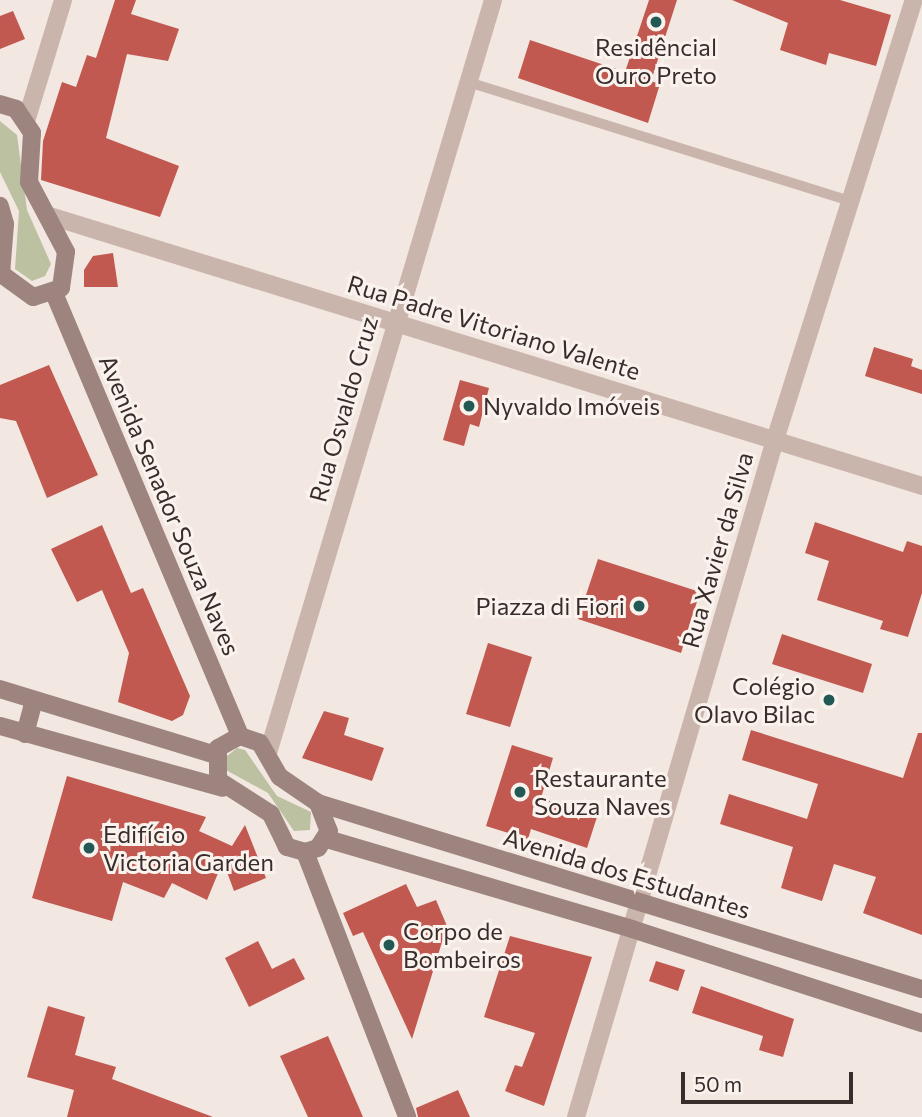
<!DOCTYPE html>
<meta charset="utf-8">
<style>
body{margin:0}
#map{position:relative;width:922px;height:1117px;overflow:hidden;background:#f2e7e1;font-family:Commissioner,sans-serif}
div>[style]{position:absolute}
.green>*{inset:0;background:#bcc1a1}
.building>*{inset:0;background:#c15950}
.lane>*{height:10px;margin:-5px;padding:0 5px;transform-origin:5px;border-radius:5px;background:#cab5ad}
.street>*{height:18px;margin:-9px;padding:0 9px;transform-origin:9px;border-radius:9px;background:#cab5ad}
.secondary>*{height:18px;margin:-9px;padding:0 9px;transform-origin:9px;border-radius:9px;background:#9e847e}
.dots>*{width:19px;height:19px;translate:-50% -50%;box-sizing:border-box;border:4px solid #faf2ed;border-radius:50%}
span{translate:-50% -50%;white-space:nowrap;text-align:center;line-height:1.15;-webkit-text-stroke:6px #faf2ed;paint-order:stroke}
.poi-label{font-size:24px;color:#392d2b}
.left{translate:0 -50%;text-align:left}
.right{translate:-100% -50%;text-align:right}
.street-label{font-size:24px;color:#392d2b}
.scale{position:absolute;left:681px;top:1072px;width:172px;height:32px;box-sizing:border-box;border:4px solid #392d2b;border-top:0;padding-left:9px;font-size:21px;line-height:24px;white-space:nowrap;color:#392d2b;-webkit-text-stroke:5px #faf2ed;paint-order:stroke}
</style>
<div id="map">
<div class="green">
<div style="clip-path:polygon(0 121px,17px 135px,27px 210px,51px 264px,45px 276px,32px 281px,15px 269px,19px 211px,0 172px)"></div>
<div style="clip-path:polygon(237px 748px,245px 750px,277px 796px,311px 812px,310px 830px,294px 831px,268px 793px,226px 770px,226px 757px)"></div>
</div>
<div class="building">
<div style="clip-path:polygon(115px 0,136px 0,131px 14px,179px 29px,168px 61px,127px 54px,106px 138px,179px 166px,160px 217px,41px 180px,43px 141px,62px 82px,76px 87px,87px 55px,96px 58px)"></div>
<div style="clip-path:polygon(649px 0,677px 0,651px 81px,660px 84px,648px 123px,518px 78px,530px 40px,625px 72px)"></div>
<div style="clip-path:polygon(732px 0,840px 0,891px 15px,876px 66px,829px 53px,826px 65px,780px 50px,788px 23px)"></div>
<div style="clip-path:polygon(13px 11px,25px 39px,0 49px,0 16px)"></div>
<div style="clip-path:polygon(113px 253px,118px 287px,84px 287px,84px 270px,93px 256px)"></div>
<div style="clip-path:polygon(874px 347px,913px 359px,911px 366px,922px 370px,922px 394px,865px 376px)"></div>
<div style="clip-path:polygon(49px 365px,98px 475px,47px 498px,16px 421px,0 418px,0 385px)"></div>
<div style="clip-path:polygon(460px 380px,489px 388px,479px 427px,470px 424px,464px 446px,443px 440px)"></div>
<div style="clip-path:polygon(815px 522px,903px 552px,907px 541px,922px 546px,922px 593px,908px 637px,880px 629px,883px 621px,817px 600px,829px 561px,805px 553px)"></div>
<div style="clip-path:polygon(102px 525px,131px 593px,143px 588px,190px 696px,183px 715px,172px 721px,118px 702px,129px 653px,102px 590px,77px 602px,51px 549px)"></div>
<div style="clip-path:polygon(598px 559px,700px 592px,681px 653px,578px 619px)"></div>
<div style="clip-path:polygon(782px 634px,872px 664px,863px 693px,772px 664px)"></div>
<div style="clip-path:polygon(488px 643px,532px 657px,510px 727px,466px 714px)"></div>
<div style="clip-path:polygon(324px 711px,349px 718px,344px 735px,384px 748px,372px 781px,302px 758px)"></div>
<div style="clip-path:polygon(751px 730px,903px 778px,918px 733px,922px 733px,922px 935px,863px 913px,876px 877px,834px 864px,822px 901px,781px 888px,793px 847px,720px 824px,729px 794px,807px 819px,818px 784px,742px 760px)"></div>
<div style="clip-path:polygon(512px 745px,553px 758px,541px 798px,597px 817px,587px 848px,531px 829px,528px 839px,486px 826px)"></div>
<div style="clip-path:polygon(67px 776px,206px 817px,199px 831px,232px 846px,245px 825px,266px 878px,234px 891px,223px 861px,207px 900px,172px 883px,164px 898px,123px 882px,112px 921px,32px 898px)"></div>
<div style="clip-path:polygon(406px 884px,417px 907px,436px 900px,447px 926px,412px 1039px,363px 932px,353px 936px,343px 913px)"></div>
<div style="clip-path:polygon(510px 936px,592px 957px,544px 1106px,505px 1091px,515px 1065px,522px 1067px,535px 1033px,484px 1017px)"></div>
<div style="clip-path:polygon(258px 941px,272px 969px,294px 958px,305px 979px,249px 1007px,225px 958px)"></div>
<div style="clip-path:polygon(656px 961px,685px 970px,678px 991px,649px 981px)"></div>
<div style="clip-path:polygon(701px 986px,794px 1019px,783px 1057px,759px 1050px,763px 1036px,692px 1013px)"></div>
<div style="clip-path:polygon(48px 1006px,85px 1017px,75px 1055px,116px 1067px,112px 1079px,213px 1117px,67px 1117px,74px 1090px,27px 1077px)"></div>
<div style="clip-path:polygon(328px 1036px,363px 1117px,308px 1117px,280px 1056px)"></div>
<div style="clip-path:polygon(458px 1090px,470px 1117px,418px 1117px,416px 1108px)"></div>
</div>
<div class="lane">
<div style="left:468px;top:82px;width:401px;rotate:17.3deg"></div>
</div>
<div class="street">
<div style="left:27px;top:118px;width:123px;rotate:-73deg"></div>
<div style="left:50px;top:216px;width:913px;rotate:17.2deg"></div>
<div style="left:268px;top:753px;width:786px;rotate:-73.36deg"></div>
<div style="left:576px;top:1117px;width:706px;rotate:-73.62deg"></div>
<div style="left:775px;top:440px;width:461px;rotate:-72.5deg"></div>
</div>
<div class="secondary">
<div style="left:0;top:104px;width:17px;rotate:17deg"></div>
<div style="left:16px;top:109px;width:29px;rotate:56deg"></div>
<div style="left:32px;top:133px;width:49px;rotate:93.5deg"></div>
<div style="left:29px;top:182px;width:79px;rotate:62.1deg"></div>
<div style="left:66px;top:252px;width:36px;rotate:98deg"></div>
<div style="left:61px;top:288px;width:29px;rotate:162deg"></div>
<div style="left:33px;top:297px;width:39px;rotate:-144deg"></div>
<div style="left:1px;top:274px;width:50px;rotate:-85.4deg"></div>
<div style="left:5px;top:224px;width:19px;rotate:-106deg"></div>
<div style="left:54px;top:293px;width:480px;rotate:67.2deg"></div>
<div style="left:0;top:689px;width:226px;rotate:17deg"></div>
<div style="left:0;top:726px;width:231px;rotate:15.5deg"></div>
<div style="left:25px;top:734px;width:35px;rotate:-75deg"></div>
<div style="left:240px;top:736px;width:21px;rotate:19deg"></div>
<div style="left:260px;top:743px;width:39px;rotate:60deg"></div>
<div style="left:280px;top:777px;width:46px;rotate:34.4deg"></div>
<div style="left:318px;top:803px;width:30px;rotate:69deg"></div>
<div style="left:329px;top:831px;width:20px;rotate:123deg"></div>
<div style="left:318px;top:848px;width:14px;rotate:163deg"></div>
<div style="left:305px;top:852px;width:19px;rotate:-164deg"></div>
<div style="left:287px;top:847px;width:37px;rotate:-116deg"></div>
<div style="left:271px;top:814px;width:63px;rotate:-147.3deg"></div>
<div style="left:218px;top:780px;width:32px;rotate:-90deg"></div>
<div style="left:218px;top:748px;width:25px;rotate:-29deg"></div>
<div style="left:318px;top:803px;width:632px;rotate:17.12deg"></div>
<div style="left:327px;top:839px;width:318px;rotate:16.4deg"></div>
<div style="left:632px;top:929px;width:305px;rotate:18deg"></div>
<div style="left:305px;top:852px;width:284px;rotate:68.9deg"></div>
</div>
<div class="dots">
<div style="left:656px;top:22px;background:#225954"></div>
<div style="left:469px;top:406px;background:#225954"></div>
<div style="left:639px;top:606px;background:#225954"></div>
<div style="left:829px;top:700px;background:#225954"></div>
<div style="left:520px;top:792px;background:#225954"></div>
<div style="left:89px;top:848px;background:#225954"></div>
<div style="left:389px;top:945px;background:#225954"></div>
</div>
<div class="poi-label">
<span style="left:656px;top:61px">Residêncial<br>Ouro Preto</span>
<span class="left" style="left:483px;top:406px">Nyvaldo Imóveis</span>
<span class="right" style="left:625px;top:606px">Piazza di Fiori</span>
<span class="right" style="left:815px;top:700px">Colégio<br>Olavo Bilac</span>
<span class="left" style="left:534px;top:792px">Restaurante<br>Souza Naves</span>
<span class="left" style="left:103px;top:848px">Edifício<br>Victoria Garden</span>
<span class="left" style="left:403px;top:945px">Corpo de<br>Bombeiros</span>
</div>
<div class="street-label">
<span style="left:494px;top:327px;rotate:17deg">Rua Padre Vitoriano Valente</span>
<span style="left:343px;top:409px;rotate:-74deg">Rua Osvaldo Cruz</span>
<span style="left:170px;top:505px;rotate:67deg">Avenida Senador Souza Naves</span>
<span style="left:717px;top:550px;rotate:-74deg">Rua Xavier da Silva</span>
<span style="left:627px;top:873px;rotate:17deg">Avenida dos Estudantes</span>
</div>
<div class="scale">50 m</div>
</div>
